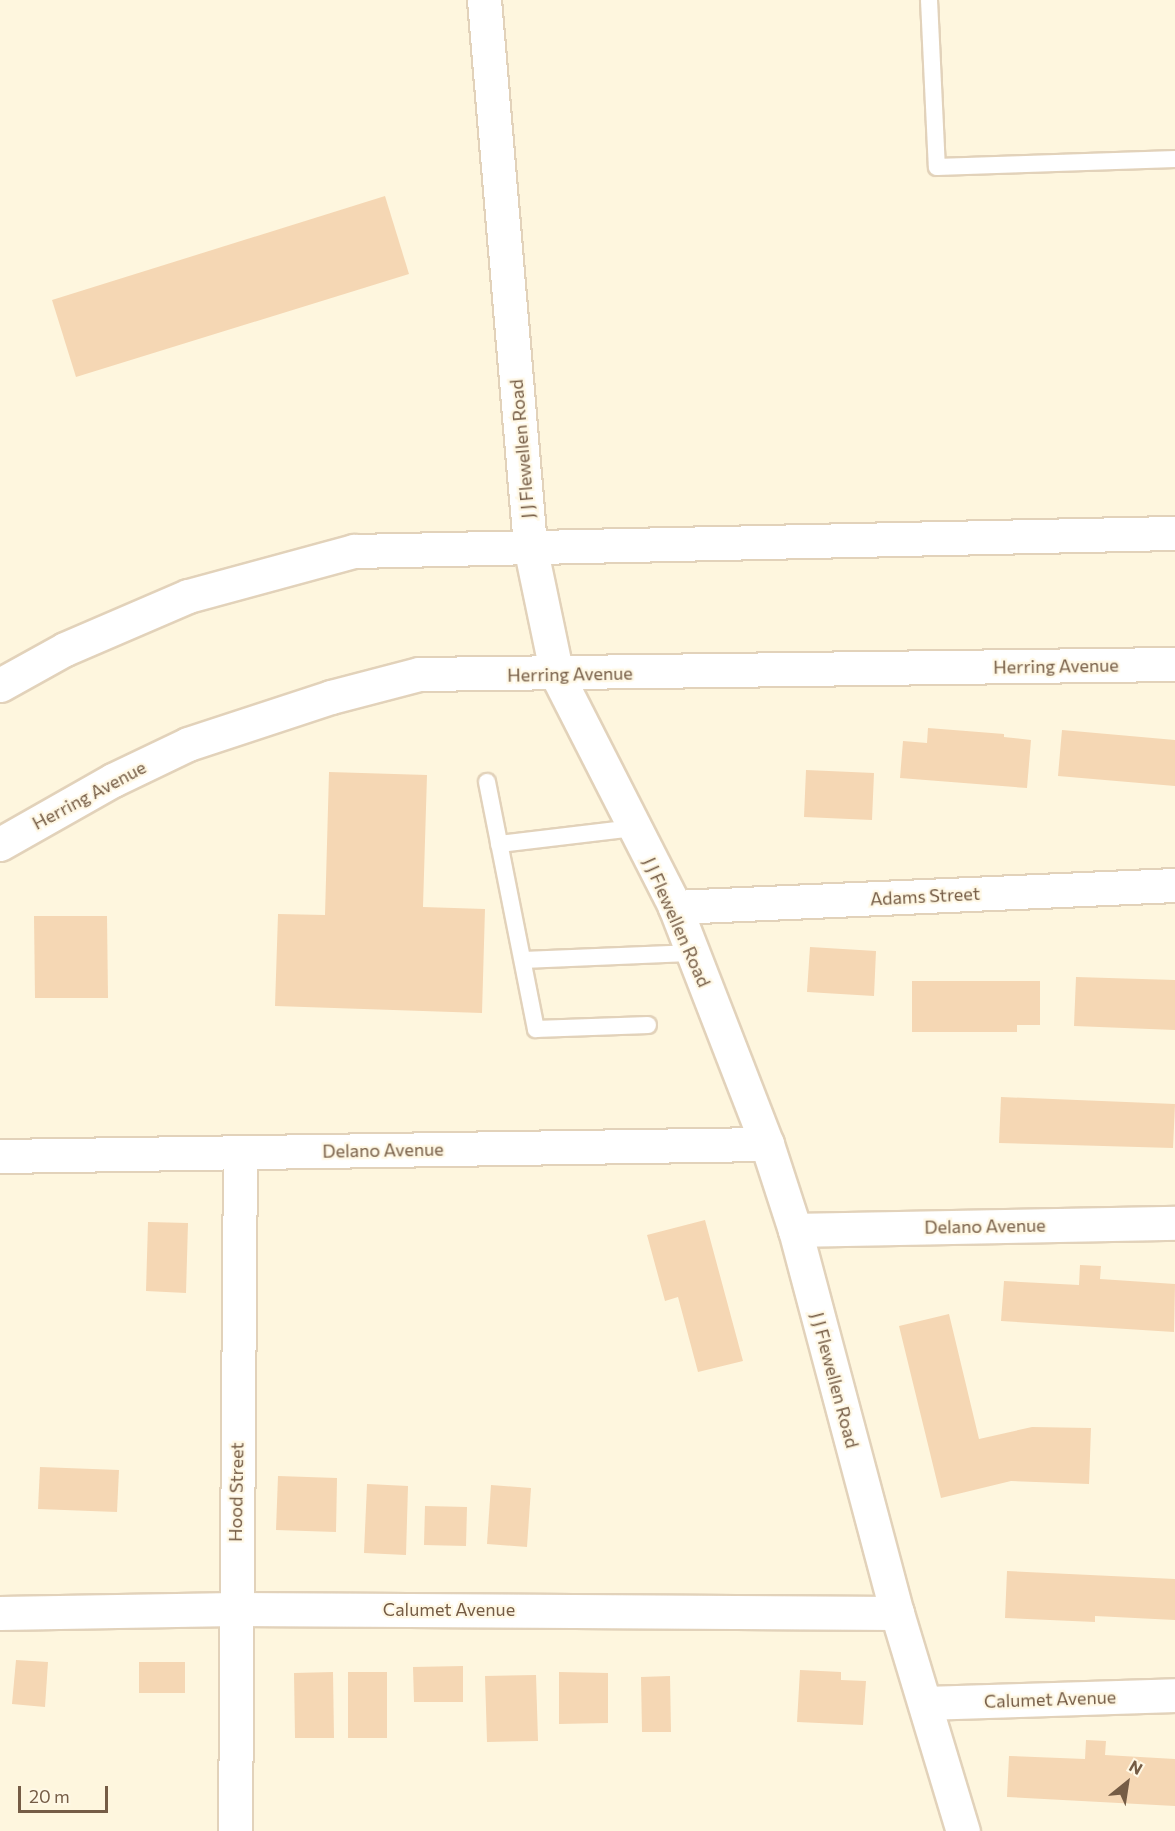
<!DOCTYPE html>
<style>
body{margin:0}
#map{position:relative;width:1175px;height:1831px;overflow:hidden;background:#fef6de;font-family:Commissioner,sans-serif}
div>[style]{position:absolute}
.building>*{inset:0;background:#f5d7b4}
.roads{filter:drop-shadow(2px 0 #e2d2ba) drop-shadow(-2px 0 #e2d2ba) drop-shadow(0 2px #e2d2ba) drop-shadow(0 -2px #e2d2ba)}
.lane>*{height:16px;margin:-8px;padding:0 8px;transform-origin:8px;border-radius:8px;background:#fff}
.street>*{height:33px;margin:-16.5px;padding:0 16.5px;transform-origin:16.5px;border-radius:16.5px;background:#fff}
.secondary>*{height:33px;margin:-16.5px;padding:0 16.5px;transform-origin:16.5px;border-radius:16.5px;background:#fff}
span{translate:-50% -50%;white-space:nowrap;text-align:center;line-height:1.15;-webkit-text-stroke:4.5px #fff8e5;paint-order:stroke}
.street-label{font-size:18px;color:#755c45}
.north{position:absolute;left:1097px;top:1753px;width:60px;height:60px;-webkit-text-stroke:4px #fff8e5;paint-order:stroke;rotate:30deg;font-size:16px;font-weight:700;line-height:24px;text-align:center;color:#755c45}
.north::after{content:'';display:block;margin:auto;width:21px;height:27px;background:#755c45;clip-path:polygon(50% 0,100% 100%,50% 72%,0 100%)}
.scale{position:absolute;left:18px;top:1786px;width:90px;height:27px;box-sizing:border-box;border:3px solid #755c45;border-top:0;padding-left:8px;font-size:18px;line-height:21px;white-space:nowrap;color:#755c45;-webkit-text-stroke:4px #fff8e5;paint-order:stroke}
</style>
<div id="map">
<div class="building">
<div style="clip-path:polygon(385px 196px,409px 274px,76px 377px,52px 300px)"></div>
<div style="clip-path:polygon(928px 728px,1004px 734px,1004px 737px,1031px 740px,1027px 788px,900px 778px,903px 741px,927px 743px)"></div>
<div style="clip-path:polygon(1062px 730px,1175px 740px,1175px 786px,1058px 776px)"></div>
<div style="clip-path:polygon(806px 770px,874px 773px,872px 820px,804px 817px)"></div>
<div style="clip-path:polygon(329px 772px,427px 775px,423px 907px,485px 909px,482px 1013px,275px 1006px,278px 914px,325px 915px)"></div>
<div style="clip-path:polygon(34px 916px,107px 916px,108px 998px,35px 998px)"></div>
<div style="clip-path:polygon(810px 947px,876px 951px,874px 996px,807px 992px)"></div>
<div style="clip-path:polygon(1076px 977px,1175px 980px,1175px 1030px,1074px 1026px)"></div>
<div style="clip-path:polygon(912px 981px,1040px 981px,1040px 1025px,1017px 1025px,1017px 1032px,912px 1032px)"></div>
<div style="clip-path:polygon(1001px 1097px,1175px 1104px,1173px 1148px,999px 1143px)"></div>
<div style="clip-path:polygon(705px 1220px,743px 1361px,698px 1372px,678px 1297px,665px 1301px,647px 1235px)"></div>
<div style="clip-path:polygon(148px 1222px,188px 1223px,186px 1293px,146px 1291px)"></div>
<div style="clip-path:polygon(1080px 1265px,1101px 1266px,1100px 1279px,1175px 1284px,1174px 1332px,1001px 1321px,1004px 1281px,1079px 1285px)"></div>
<div style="clip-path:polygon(949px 1314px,979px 1439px,1032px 1427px,1091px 1428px,1089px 1484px,1011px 1481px,941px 1498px,899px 1326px)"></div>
<div style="clip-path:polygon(40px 1467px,119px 1470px,117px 1512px,38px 1509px)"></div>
<div style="clip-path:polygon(278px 1476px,337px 1478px,336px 1532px,276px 1530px)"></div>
<div style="clip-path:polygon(367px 1484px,408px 1486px,406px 1555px,364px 1553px)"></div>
<div style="clip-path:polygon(491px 1485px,531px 1488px,527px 1547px,487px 1544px)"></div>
<div style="clip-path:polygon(425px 1506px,467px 1507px,466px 1546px,424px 1545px)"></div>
<div style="clip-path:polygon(1007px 1571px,1175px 1579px,1175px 1620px,1095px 1616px,1095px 1622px,1005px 1618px)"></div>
<div style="clip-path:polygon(16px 1660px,48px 1662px,45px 1707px,12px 1704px)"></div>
<div style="clip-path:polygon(139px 1662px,185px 1662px,185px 1693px,139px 1693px)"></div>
<div style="clip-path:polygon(463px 1666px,463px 1702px,414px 1702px,413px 1667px)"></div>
<div style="clip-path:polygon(800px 1670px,841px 1672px,841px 1680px,866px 1681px,863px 1725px,797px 1722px)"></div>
<div style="clip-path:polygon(333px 1672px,334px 1738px,295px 1738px,294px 1673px)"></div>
<div style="clip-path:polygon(348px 1672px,387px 1672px,387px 1738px,348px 1738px)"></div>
<div style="clip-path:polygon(559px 1672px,608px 1673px,608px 1723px,559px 1724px)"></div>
<div style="clip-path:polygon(536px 1675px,538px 1741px,487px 1742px,485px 1676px)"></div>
<div style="clip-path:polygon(670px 1676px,671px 1732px,642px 1732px,641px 1677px)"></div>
<div style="clip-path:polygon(1086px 1740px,1106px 1741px,1105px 1755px,1175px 1759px,1175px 1806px,1007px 1797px,1009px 1756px,1085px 1759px)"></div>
</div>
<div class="roads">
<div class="lane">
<div style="left:929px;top:0;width:167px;rotate:87.3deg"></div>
<div style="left:937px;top:167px;width:238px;rotate:-1.9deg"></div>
<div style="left:487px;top:782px;width:252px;rotate:78.8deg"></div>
<div style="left:536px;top:1029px;width:112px;rotate:-2deg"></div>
<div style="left:499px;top:844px;width:136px;rotate:-6.8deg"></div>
<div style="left:525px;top:960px;width:168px;rotate:-2.4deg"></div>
</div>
<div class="street">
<div style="left:484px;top:0;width:548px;rotate:85.18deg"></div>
<div style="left:675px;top:907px;width:500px;rotate:-2.52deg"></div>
<div style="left:0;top:1156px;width:767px;rotate:-0.9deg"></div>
<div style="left:795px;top:1230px;width:380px;rotate:-1.1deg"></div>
<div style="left:0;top:1613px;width:235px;rotate:-1deg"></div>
<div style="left:235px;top:1609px;width:662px;rotate:0.35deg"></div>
<div style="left:925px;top:1703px;width:250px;rotate:-1.8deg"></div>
<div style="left:235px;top:1831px;width:679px;rotate:-89.58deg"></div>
</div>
<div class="secondary">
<div style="left:530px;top:546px;width:132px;rotate:78.2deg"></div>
<div style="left:557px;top:675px;width:260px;rotate:63deg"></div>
<div style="left:675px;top:907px;width:254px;rotate:68.8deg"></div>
<div style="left:767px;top:1144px;width:90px;rotate:72deg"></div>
<div style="left:795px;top:1230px;width:396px;rotate:75.1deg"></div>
<div style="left:897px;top:1613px;width:228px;rotate:73.2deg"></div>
<div style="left:0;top:685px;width:74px;rotate:-29deg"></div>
<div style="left:65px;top:649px;width:134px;rotate:-23.3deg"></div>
<div style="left:188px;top:596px;width:172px;rotate:-15.2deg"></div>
<div style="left:354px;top:551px;width:821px;rotate:-1.26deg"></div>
<div style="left:0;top:844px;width:130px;rotate:-29.5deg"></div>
<div style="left:113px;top:780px;width:83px;rotate:-25.6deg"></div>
<div style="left:188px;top:744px;width:151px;rotate:-18.2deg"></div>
<div style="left:331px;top:697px;width:91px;rotate:-14.6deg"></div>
<div style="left:419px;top:674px;width:756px;rotate:-0.76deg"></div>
</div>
</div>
<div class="street-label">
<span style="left:522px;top:449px;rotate:-95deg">J J Flewellen Road</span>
<span style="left:1056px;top:666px;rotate:-1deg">Herring Avenue</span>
<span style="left:570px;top:674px;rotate:-1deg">Herring Avenue</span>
<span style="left:89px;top:795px;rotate:-28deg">Herring Avenue</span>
<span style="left:925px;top:896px;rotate:-3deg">Adams Street</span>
<span style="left:677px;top:922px;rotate:66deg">J J Flewellen Road</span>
<span style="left:383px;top:1150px;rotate:-1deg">Delano Avenue</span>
<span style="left:985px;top:1226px;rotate:-1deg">Delano Avenue</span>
<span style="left:835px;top:1380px;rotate:75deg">J J Flewellen Road</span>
<span style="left:236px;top:1492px;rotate:-89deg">Hood Street</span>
<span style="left:449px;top:1609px">Calumet Avenue</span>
<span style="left:1050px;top:1699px;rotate:-2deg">Calumet Avenue</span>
</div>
<div class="north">N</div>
<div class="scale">20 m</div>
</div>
